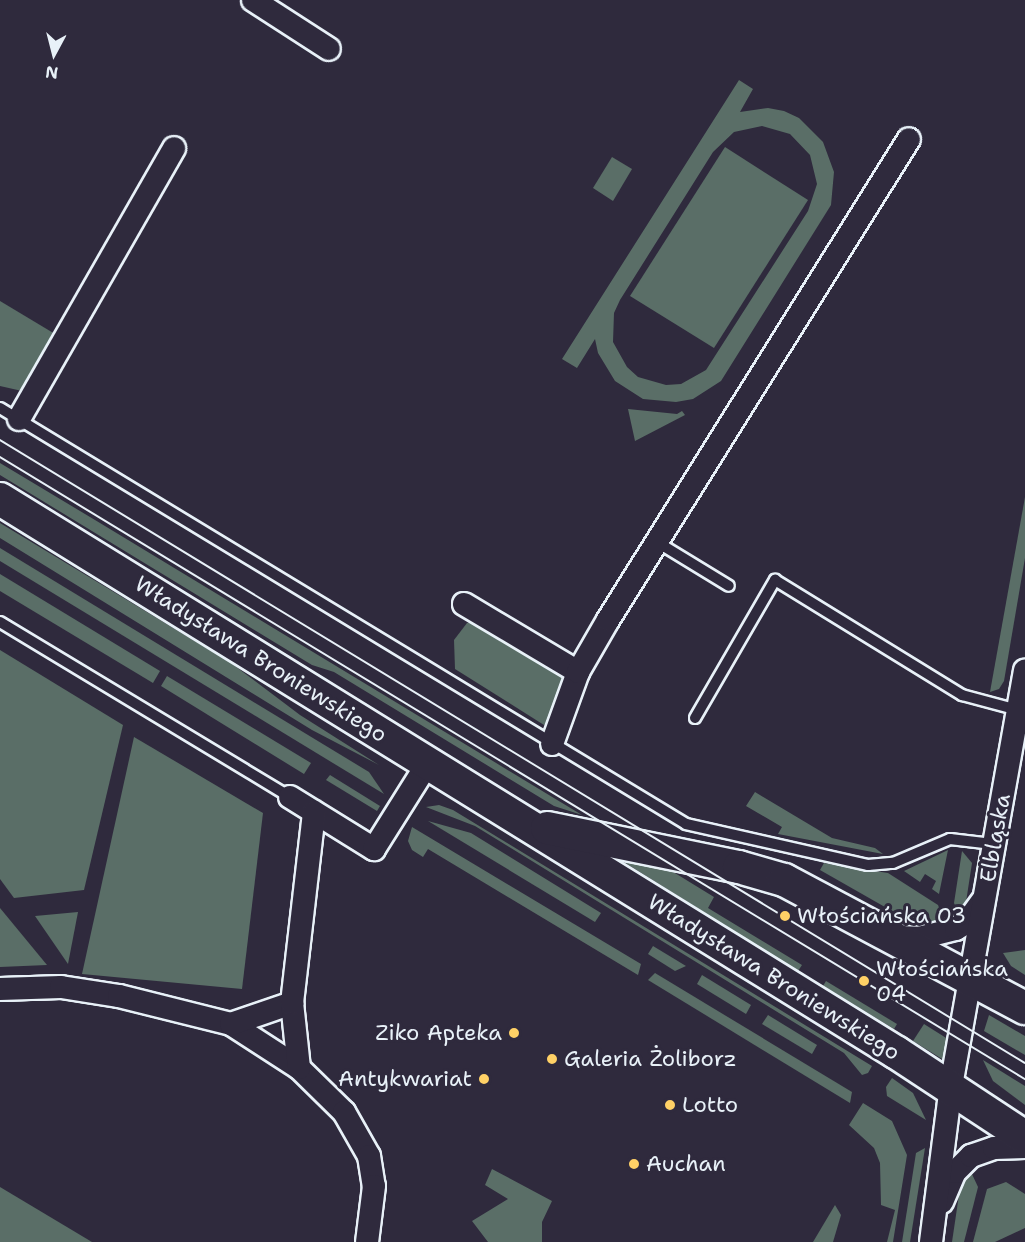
<!DOCTYPE html>
<meta charset="utf-8">
<style>
body{margin:0}
#map{position:relative;width:1025px;height:1242px;overflow:hidden;background:#2f2a3d;font-family:"Shantell Sans",sans-serif}
div>[style]{position:absolute}
.green>*{inset:0;background:#5a6e67}
.roads{filter:drop-shadow(2px 0 #e8f1f8) drop-shadow(-2px 0 #e8f1f8) drop-shadow(0 2px #e8f1f8) drop-shadow(0 -2px #e8f1f8)}
.service>*{height:10px;margin:-5px;padding:0 5px;transform-origin:5px;border-radius:5px;background:#2f2a3d}
.minor>*{height:22px;margin:-11px;padding:0 11px;transform-origin:11px;border-radius:11px;background:#2f2a3d}
.secondary>*{height:32px;margin:-16px;padding:0 16px;transform-origin:16px;border-radius:16px;background:#2f2a3d}
.tram>*{height:1.5px;margin:-0.75px;padding:0 0.75px;transform-origin:0.75px;border-radius:0.75px;background:#e8f1f8}
.dots>*{width:16px;height:16px;translate:-50% -50%;box-sizing:border-box;border:3px solid #2f2a3d;border-radius:50%}
span{translate:-50% -50%;white-space:nowrap;text-align:center;line-height:1.15;-webkit-text-stroke:6px #2f2a3d;paint-order:stroke}
.street-label{font-size:22px;color:#e8f1f8}
.poi-label{font-size:22px;color:#e8f1f8}
.left{translate:0 -50%;text-align:left}
.right{translate:-100% -50%;text-align:right}
.north{position:absolute;left:24px;top:24px;width:60px;height:60px;-webkit-text-stroke:4px #2f2a3d;paint-order:stroke;rotate:187deg;font-size:16px;font-weight:700;line-height:24px;text-align:center;color:#e8f1f8}
.north::after{content:'';display:block;margin:auto;width:21px;height:27px;background:#e8f1f8;clip-path:polygon(50% 0,100% 100%,50% 72%,0 100%)}
</style>
<div id="map">
<div class="green">
<div style="clip-path:polygon(evenodd,739px 80px,753px 89px,740px 112px,768px 108px,784px 111px,799px 118px,823px 142px,834px 172px,831px 205px,721px 381px,693px 399px,676px 402px,643px 399px,615px 381px,598px 353px,595px 339px,577px 368px,562px 359px,739px 80px,762px 126px,790px 134px,810px 155px,817px 184px,808px 211px,706px 370px,681px 384px,666px 385px,638px 377px,627px 367px,613px 342px,614px 313px,620px 300px,713px 152px,734px 132px,762px 126px)"></div>
<div style="clip-path:polygon(725px 147px,808px 200px,714px 348px,630px 296px)"></div>
<div style="clip-path:polygon(612px 157px,632px 169px,613px 201px,593px 188px)"></div>
<div style="clip-path:polygon(0 301px,55px 334px,22px 391px,0 386px)"></div>
<div style="clip-path:polygon(628px 409px,677px 414px,682px 411px,685px 415px,635px 441px)"></div>
<div style="clip-path:polygon(0 463px,100px 523px,582px 815px,554px 806px,334px 672px,312px 665px,0 475px)"></div>
<div style="clip-path:polygon(1025px 497px,1025px 558px,1004px 681px,999px 689px,990px 692px)"></div>
<div style="clip-path:polygon(0 523px,231px 663px,300px 715px,379px 765px,312px 730px,0 538px)"></div>
<div style="clip-path:polygon(0 548px,369px 772px,384px 794px,0 561px)"></div>
<div style="clip-path:polygon(0 574px,160px 671px,153px 683px,0 591px)"></div>
<div style="clip-path:polygon(475px 622px,565px 677px,551px 720px,544px 725px,455px 669px,454px 640px,467px 623px)"></div>
<div style="clip-path:polygon(0 650px,123px 725px,84px 890px,14px 898px,0 879px)"></div>
<div style="clip-path:polygon(167px 676px,311px 763px,304px 774px,161px 686px)"></div>
<div style="clip-path:polygon(134px 737px,263px 813px,242px 989px,82px 974px)"></div>
<div style="clip-path:polygon(330px 775px,380px 806px,377px 811px,326px 780px)"></div>
<div style="clip-path:polygon(755px 792px,832px 838px,875px 848px,883px 854px,778px 834px,782px 827px,746px 806px)"></div>
<div style="clip-path:polygon(439px 805px,453px 810px,872px 1066px,868px 1073px,862px 1075px,844px 1053px,475px 826px,426px 807px)"></div>
<div style="clip-path:polygon(428px 821px,471px 833px,601px 913px,595px 922px)"></div>
<div style="clip-path:polygon(412px 827px,641px 964px,638px 975px,428px 849px,423px 857px,412px 850px,408px 841px)"></div>
<div style="clip-path:polygon(948px 850px,939px 894px,932px 889px,936px 881px,925px 874px,920px 882px,904px 871px)"></div>
<div style="clip-path:polygon(962px 851px,972px 863px,966px 902px,959px 914px,954px 903px)"></div>
<div style="clip-path:polygon(619px 859px,670px 870px,714px 897px,708px 908px,802px 965px,798px 971px)"></div>
<div style="clip-path:polygon(824px 863px,888px 873px,938px 905px,945px 923px,929px 927px,913px 923px,820px 870px)"></div>
<div style="clip-path:polygon(0 908px,47px 965px,0 967px)"></div>
<div style="clip-path:polygon(78px 912px,68px 964px,35px 916px)"></div>
<div style="clip-path:polygon(653px 946px,686px 966px,675px 971px,648px 954px)"></div>
<div style="clip-path:polygon(1025px 950px,1025px 975px,1011px 966px,1003px 953px)"></div>
<div style="clip-path:polygon(655px 973px,852px 1092px,850px 1103px,648px 980px)"></div>
<div style="clip-path:polygon(702px 975px,751px 1005px,746px 1014px,697px 984px)"></div>
<div style="clip-path:polygon(826px 981px,897px 1024px,894px 1029px,823px 986px)"></div>
<div style="clip-path:polygon(768px 1015px,817px 1045px,812px 1054px,762px 1024px)"></div>
<div style="clip-path:polygon(989px 1015px,1025px 1036px,1025px 1055px,984px 1031px)"></div>
<div style="clip-path:polygon(924px 1024px,951px 1041px,947px 1062px,913px 1041px)"></div>
<div style="clip-path:polygon(983px 1060px,1025px 1086px,1025px 1105px,993px 1081px)"></div>
<div style="clip-path:polygon(892px 1078px,913px 1093px,926px 1120px,887px 1096px,886px 1087px)"></div>
<div style="clip-path:polygon(863px 1103px,892px 1121px,907px 1155px,893px 1242px,887px 1242px,895px 1210px,881px 1205px,880px 1163px,874px 1148px,849px 1125px)"></div>
<div style="clip-path:polygon(925px 1148px,910px 1242px,902px 1242px,916px 1153px)"></div>
<div style="clip-path:polygon(492px 1169px,552px 1201px,542px 1222px,542px 1242px,488px 1242px,472px 1221px,508px 1199px,485px 1185px)"></div>
<div style="clip-path:polygon(971px 1172px,978px 1187px,964px 1242px,952px 1242px,960px 1188px)"></div>
<div style="clip-path:polygon(1006px 1182px,1025px 1194px,1025px 1228px,995px 1242px,973px 1242px,987px 1189px)"></div>
<div style="clip-path:polygon(0 1187px,92px 1242px,0 1242px)"></div>
<div style="clip-path:polygon(835px 1205px,841px 1215px,833px 1242px,813px 1242px)"></div>
</div>
<div class="roads">
<div class="service">
<div style="left:0;top:408px;width:802px;rotate:31.23deg"></div>
<div style="left:686px;top:824px;width:187px;rotate:12.7deg"></div>
<div style="left:868px;top:865px;width:25px;rotate:-5deg"></div>
<div style="left:893px;top:863px;width:62px;rotate:-22.8deg"></div>
<div style="left:950px;top:839px;width:43px;rotate:6.6deg"></div>
<div style="left:657px;top:542px;width:84px;rotate:31.4deg"></div>
<div style="left:0;top:622px;width:339px;rotate:31.1deg"></div>
<div style="left:695px;top:718px;width:160px;rotate:-59.9deg"></div>
<div style="left:775px;top:580px;width:220px;rotate:31.6deg"></div>
<div style="left:962px;top:695px;width:58px;rotate:15deg"></div>
</div>
<div class="minor">
<div style="left:253px;top:0;width:90px;rotate:32.8deg"></div>
<div style="left:19px;top:419px;width:312px;rotate:-60.2deg"></div>
<div style="left:464px;top:604px;width:133px;rotate:30.8deg"></div>
<div style="left:552px;top:744px;width:77px;rotate:-70.1deg"></div>
<div style="left:578px;top:672px;width:60px;rotate:-60deg"></div>
<div style="left:608px;top:620px;width:567px;rotate:-57.96deg"></div>
<div style="left:290px;top:797px;width:99px;rotate:31.8deg"></div>
<div style="left:374px;top:849px;width:102px;rotate:-57.9deg"></div>
<div style="left:896px;top:937px;width:23px;rotate:2deg"></div>
<div style="left:919px;top:938px;width:38px;rotate:-14deg"></div>
<div style="left:956px;top:929px;width:13px;rotate:-32deg"></div>
<div style="left:967px;top:922px;width:27px;rotate:-54deg"></div>
<div style="left:0;top:989px;width:61px;rotate:-1.9deg"></div>
<div style="left:61px;top:987px;width:59px;rotate:8.8deg"></div>
<div style="left:119px;top:996px;width:115px;rotate:14deg"></div>
<div style="left:231px;top:1024px;width:81px;rotate:32.9deg"></div>
<div style="left:299px;top:1068px;width:63px;rotate:44.4deg"></div>
<div style="left:344px;top:1112px;width:51px;rotate:60.4deg"></div>
<div style="left:369px;top:1156px;width:30px;rotate:81deg"></div>
<div style="left:374px;top:1186px;width:56px;rotate:97.1deg"></div>
<div style="left:231px;top:1024px;width:65px;rotate:-19deg"></div>
<div style="left:299px;top:1068px;width:65px;rotate:-96.1deg"></div>
<div style="left:292px;top:1003px;width:192px;rotate:-83.4deg"></div>
<div style="left:942px;top:1202px;width:33px;rotate:-67deg"></div>
<div style="left:955px;top:1172px;width:23px;rotate:-45deg"></div>
<div style="left:971px;top:1156px;width:24px;rotate:-19deg"></div>
<div style="left:994px;top:1148px;width:31px;rotate:-2deg"></div>
<div style="left:931px;top:1242px;width:157px;rotate:-82.7deg"></div>
<div style="left:951px;top:1086px;width:422px;rotate:-79.9deg"></div>
</div>
<div class="secondary">
<div style="left:0;top:499px;width:1054px;rotate:31.7deg"></div>
<div style="left:897px;top:1053px;width:153px;rotate:33.3deg"></div>
<div style="left:547px;top:828px;width:196px;rotate:11.5deg"></div>
<div style="left:739px;top:867px;width:47px;rotate:16.1deg"></div>
<div style="left:784px;top:880px;width:273px;rotate:28deg"></div>
</div>
</div>
<div class="tram">
<div style="left:0;top:440px;width:1199px;rotate:31.29deg"></div>
<div style="left:0;top:457px;width:1199px;rotate:31.25deg"></div>
</div>
<div class="dots">
<div style="left:785px;top:916px;background:#ffd166"></div>
<div style="left:864px;top:981px;background:#ffd166"></div>
<div style="left:514px;top:1033px;background:#ffd166"></div>
<div style="left:552px;top:1059px;background:#ffd166"></div>
<div style="left:484px;top:1079px;background:#ffd166"></div>
<div style="left:670px;top:1105px;background:#ffd166"></div>
<div style="left:634px;top:1164px;background:#ffd166"></div>
</div>
<div class="street-label">
<span style="left:261px;top:659px;rotate:32deg">Władysława Broniewskiego</span>
<span style="left:995px;top:838px;rotate:-80deg">Elbląska</span>
<span style="left:774px;top:977px;rotate:32deg">Władysława Broniewskiego</span>
</div>
<div class="poi-label">
<span class="left" style="left:797px;top:916px">Włościańska 03</span>
<span class="left" style="left:876px;top:981px">Włościańska<br>04</span>
<span class="right" style="left:502px;top:1033px">Ziko Apteka</span>
<span class="left" style="left:564px;top:1059px">Galeria Żoliborz</span>
<span class="right" style="left:472px;top:1079px">Antykwariat</span>
<span class="left" style="left:682px;top:1105px">Lotto</span>
<span class="left" style="left:646px;top:1164px">Auchan</span>
</div>
<div class="north">N</div>
</div>
